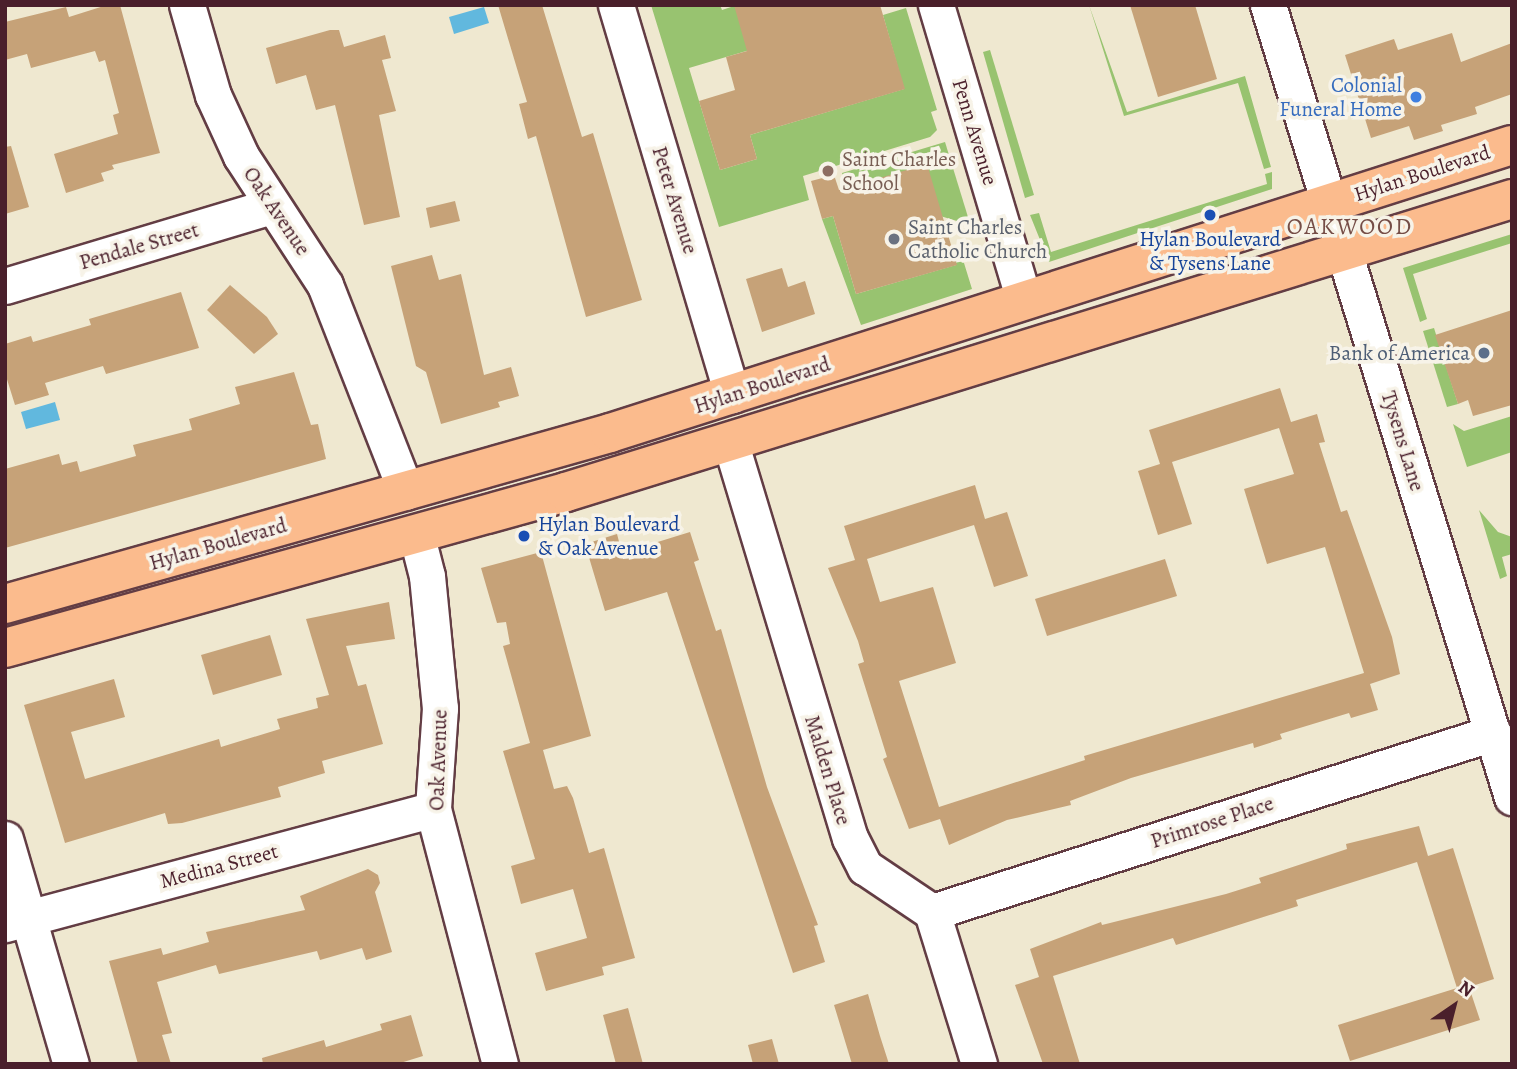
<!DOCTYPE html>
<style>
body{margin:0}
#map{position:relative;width:1517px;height:1069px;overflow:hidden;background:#efe8d0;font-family:Alegreya,serif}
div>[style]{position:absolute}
.green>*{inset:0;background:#98c370}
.water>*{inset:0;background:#61b8de}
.building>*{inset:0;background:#c6a278}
.roads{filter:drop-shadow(2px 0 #633d44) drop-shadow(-2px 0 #633d44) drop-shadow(0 2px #633d44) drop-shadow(0 -2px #633d44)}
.minor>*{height:35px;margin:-17.5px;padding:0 17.5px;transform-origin:17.5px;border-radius:17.5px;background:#fff}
.major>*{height:38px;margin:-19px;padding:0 19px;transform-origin:19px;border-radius:19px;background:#fbbb8d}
.dots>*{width:19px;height:19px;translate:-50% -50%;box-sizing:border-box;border:4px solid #f7f3e8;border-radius:50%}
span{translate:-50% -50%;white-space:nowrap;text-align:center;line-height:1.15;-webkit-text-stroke:7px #f7f3e8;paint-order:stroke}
.shop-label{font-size:21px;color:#366cbe}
.right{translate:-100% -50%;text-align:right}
.street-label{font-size:21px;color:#4a1f2b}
.education-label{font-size:21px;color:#785e54}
.left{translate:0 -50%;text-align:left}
.worship-label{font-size:21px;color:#5b616d}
.transit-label{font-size:21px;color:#164399}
.service-label{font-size:21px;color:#4e5e75}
.neighbourhood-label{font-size:23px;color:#754d46;letter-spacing:2px}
.frame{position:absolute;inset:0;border:7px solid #4a1f2b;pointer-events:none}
.north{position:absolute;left:1419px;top:971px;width:70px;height:70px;-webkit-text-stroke:5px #f7f3e8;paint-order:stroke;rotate:35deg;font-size:19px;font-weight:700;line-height:28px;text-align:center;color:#4a1f2b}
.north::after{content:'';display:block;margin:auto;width:24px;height:32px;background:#4a1f2b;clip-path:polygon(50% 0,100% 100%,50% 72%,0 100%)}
</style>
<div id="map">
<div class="green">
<div style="clip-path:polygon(651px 5px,720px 5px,722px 10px,734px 6px,800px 35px,689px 68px,720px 170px,757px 159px,750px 135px,904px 89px,883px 15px,906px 8px,937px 110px,931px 112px,937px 130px,930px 137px,803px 176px,809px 200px,719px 227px)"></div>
<div style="clip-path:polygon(1089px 5px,1127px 112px,1245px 76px,1271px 167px,1264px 169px,1238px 83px,1124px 116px)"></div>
<div style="clip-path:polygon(990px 50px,1034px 195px,1025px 198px,983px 52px)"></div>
<div style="clip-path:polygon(945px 142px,968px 217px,957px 221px,846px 188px,842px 173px)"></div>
<div style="clip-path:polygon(1272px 172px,1272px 189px,1049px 262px,1030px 215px,1039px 213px,1051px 252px,1267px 184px,1265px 174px)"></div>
<div style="clip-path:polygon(833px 216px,856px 294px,956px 265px,955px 259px,964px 263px,972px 289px,861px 325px,822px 219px)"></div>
<div style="clip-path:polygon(1512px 234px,1512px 243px,1413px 274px,1427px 319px,1420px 322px,1403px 268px)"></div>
<div style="clip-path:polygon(1434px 328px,1458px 404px,1447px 407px,1423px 331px)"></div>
<div style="clip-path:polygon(1512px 416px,1512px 452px,1467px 467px,1453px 424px,1464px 431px)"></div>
<div style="clip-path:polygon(1479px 510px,1498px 532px,1512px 537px,1512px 554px,1502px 557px,1507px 576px,1500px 579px)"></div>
</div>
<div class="water">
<div style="clip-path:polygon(484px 7px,489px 23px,454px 34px,449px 17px)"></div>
<div style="clip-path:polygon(55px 402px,60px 420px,26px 429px,21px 412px)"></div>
</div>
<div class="building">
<div style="clip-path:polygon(107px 5px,120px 5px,160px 153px,112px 165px,114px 169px,101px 173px,104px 181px,66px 193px,54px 154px,118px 134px,113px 115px,119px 113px,105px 60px,99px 62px,95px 51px,31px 68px,27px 54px,5px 60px,5px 22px,66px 7px,69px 17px)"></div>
<div style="clip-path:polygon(498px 5px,542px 5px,582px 137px,593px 133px,642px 300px,586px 317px,536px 136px,528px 139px,519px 104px,527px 102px)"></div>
<div style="clip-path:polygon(734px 5px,880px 5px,905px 89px,750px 135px,757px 159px,720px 170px,699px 101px,735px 90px,726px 57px,747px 51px)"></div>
<div style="clip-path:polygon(1130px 5px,1195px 5px,1217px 79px,1158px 97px)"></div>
<div style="clip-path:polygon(330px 30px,339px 30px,344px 47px,385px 35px,391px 58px,382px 60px,396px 111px,379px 115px,400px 217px,364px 225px,335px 105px,316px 110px,306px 75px,276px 84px,266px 48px)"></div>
<div style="clip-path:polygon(1452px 33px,1461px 62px,1512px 43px,1512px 94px,1475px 107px,1477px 114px,1441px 125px,1443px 131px,1414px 140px,1409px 126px,1371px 138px,1345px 55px,1394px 39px,1398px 50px)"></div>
<div style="clip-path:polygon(11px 146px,29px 207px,5px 214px,5px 147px)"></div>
<div style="clip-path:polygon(927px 164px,957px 265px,856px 294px,833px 216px,822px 219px,811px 181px,834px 175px,839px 190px)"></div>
<div style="clip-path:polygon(455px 201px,460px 221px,430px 228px,426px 208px)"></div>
<div style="clip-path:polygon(432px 255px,439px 280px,461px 274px,484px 375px,511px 367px,519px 396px,498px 402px,500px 407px,441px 424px,426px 372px,416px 366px,391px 266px)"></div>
<div style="clip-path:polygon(782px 268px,788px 287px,805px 281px,815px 314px,762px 332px,746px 279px)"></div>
<div style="clip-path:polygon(230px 285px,267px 317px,278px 334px,254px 354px,207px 310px)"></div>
<div style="clip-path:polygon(181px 292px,199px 348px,106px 374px,103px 366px,45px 383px,49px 395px,15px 405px,5px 373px,5px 344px,31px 336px,33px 342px,91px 325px,89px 319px)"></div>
<div style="clip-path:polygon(1512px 310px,1512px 405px,1473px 416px,1468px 400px,1458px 404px,1435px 335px)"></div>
<div style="clip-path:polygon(294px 372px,311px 425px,318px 424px,326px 459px,5px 548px,5px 469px,59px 454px,62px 465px,77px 461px,80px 472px,136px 456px,133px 445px,192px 430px,189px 419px,240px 404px,235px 387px)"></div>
<div style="clip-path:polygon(1280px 388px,1291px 422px,1317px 414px,1325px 442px,1319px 443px,1341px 512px,1347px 510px,1392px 637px,1400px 674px,1370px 684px,1378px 710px,1351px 718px,1349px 713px,1280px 734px,1282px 739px,1254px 748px,1253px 743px,1131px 778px,1070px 801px,1071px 805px,1007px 820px,949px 845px,940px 819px,909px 829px,883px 759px,887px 757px,858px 664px,864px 662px,858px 641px,828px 568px,855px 560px,844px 526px,975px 485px,985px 519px,1007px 512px,1028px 576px,994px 587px,974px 525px,867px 559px,880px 602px,933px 587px,956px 663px,899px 681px,939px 807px,1085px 760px,1084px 756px,1364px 673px,1325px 547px,1267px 564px,1244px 489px,1294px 474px,1279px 428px,1172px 462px,1192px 524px,1158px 535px,1138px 471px,1160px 464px,1149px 430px)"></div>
<div style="clip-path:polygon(690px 532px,699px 560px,694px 562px,716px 631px,721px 629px,767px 787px,818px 925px,814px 926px,825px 962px,793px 973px,667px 592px,605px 611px,585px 544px,617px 534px,622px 553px)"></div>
<div style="clip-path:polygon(541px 552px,591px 736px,543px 750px,554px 789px,567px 786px,573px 798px,589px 853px,604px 848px,635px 958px,602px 967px,604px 975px,546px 991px,535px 953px,587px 938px,573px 889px,521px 904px,511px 866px,535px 859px,503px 751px,530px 743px,503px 646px,510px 644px,506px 622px,497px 623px,481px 568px)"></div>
<div style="clip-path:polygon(1165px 559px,1177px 596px,1047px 636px,1035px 599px)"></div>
<div style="clip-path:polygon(389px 602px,395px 639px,346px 646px,358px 686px,366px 684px,383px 744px,322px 761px,325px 773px,278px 787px,281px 797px,182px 823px,168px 824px,165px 813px,65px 843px,24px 705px,114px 679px,125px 717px,71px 732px,85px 779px,219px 739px,221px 747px,280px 729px,277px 719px,318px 708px,316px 698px,329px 695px,306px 619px)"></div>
<div style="clip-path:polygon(270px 635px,282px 675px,213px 695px,201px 655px)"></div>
<div style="clip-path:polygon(1419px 826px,1428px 856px,1453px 848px,1494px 979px,1469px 987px,1480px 1020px,1350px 1061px,1338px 1025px,1457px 988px,1417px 862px,1296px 900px,1298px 906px,1176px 945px,1173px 938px,1053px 976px,1080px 1064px,1043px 1064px,1015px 985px,1039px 977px,1030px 949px,1101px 922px,1102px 925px,1226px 894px,1261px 883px,1259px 878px,1347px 849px,1346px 844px)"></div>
<div style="clip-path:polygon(368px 869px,378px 875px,380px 883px,375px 892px,392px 952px,366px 960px,362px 948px,320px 960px,317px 951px,219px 974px,216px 965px,157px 982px,172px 1033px,162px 1035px,171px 1064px,138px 1064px,109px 961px,161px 948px,163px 955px,209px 942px,206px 932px,305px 910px,300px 896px)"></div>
<div style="clip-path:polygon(868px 994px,880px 1036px,889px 1064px,852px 1064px,838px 1018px,834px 1005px)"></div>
<div style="clip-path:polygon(628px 1008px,643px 1064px,616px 1064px,603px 1015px)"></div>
<div style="clip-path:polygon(411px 1015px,423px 1056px,397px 1064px,263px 1064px,262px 1058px,324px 1040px,326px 1047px,382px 1030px,380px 1024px)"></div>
<div style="clip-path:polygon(772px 1039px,779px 1064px,753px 1064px,748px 1045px)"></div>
</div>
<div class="roads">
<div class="minor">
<div style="left:187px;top:5px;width:94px;rotate:73.9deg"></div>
<div style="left:213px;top:95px;width:67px;rotate:65.3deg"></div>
<div style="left:241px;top:156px;width:154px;rotate:56.9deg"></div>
<div style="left:325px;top:285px;width:222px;rotate:68.6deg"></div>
<div style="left:616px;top:5px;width:407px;rotate:73.4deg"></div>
<div style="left:936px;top:5px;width:308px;rotate:73.4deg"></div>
<div style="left:1268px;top:5px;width:829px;rotate:72.88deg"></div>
<div style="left:5px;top:286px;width:279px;rotate:-16.7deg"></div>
<div style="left:730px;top:441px;width:415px;rotate:73.2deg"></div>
<div style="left:850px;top:838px;width:33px;rotate:63deg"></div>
<div style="left:865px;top:867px;width:81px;rotate:33.9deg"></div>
<div style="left:932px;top:912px;width:159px;rotate:72.8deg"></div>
<div style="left:416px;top:533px;width:44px;rotate:75.7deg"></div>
<div style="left:427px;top:576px;width:133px;rotate:84.4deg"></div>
<div style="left:440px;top:708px;width:101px;rotate:94deg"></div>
<div style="left:433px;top:809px;width:264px;rotate:75.3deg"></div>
<div style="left:5px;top:839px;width:234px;rotate:73.7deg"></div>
<div style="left:932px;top:912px;width:589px;rotate:-17.7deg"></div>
<div style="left:5px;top:924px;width:443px;rotate:-15deg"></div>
</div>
<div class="major">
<div style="left:5px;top:604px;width:629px;rotate:-15.78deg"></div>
<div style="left:610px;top:433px;width:947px;rotate:-17.71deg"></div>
<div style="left:5px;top:648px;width:582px;rotate:-15.54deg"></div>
<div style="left:566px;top:492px;width:990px;rotate:-17.21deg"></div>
</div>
</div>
<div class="dots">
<div style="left:1416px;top:97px;background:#3f7fe0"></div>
<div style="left:828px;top:171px;background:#8d6e63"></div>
<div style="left:1210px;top:215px;background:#1a4fb4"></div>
<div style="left:894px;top:239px;background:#6b7280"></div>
<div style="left:1484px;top:353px;background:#5c6f8a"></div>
<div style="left:524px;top:536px;background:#1a4fb4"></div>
</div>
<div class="shop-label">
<span class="right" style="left:1402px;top:97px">Colonial<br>Funeral Home</span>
</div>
<div class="street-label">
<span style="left:975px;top:132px;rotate:73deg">Penn Avenue</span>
<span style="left:1422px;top:173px;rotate:-18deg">Hylan Boulevard</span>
<span style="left:675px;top:200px;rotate:73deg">Peter Avenue</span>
<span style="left:277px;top:211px;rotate:56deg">Oak Avenue</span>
<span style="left:139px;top:246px;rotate:-16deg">Pendale Street</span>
<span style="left:762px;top:385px;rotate:-18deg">Hylan Boulevard</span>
<span style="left:1403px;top:441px;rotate:73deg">Tysens Lane</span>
<span style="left:218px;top:544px;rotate:-16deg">Hylan Boulevard</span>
<span style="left:438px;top:760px;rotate:-88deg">Oak Avenue</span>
<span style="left:828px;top:770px;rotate:73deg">Malden Place</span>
<span style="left:1212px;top:822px;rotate:-18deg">Primrose Place</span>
<span style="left:219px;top:866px;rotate:-15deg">Medina Street</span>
</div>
<div class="education-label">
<span class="left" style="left:842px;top:171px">Saint Charles<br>School</span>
</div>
<div class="worship-label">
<span class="left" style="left:908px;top:239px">Saint Charles<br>Catholic Church</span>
</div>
<div class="transit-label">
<span style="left:1210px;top:251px">Hylan Boulevard<br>&amp; Tysens Lane</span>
<span class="left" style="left:538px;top:536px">Hylan Boulevard<br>&amp; Oak Avenue</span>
</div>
<div class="service-label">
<span class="right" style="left:1470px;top:353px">Bank of America</span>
</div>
<div class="neighbourhood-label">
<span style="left:1350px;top:227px">OAKWOOD</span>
</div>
<div class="frame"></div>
<div class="north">N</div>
</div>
